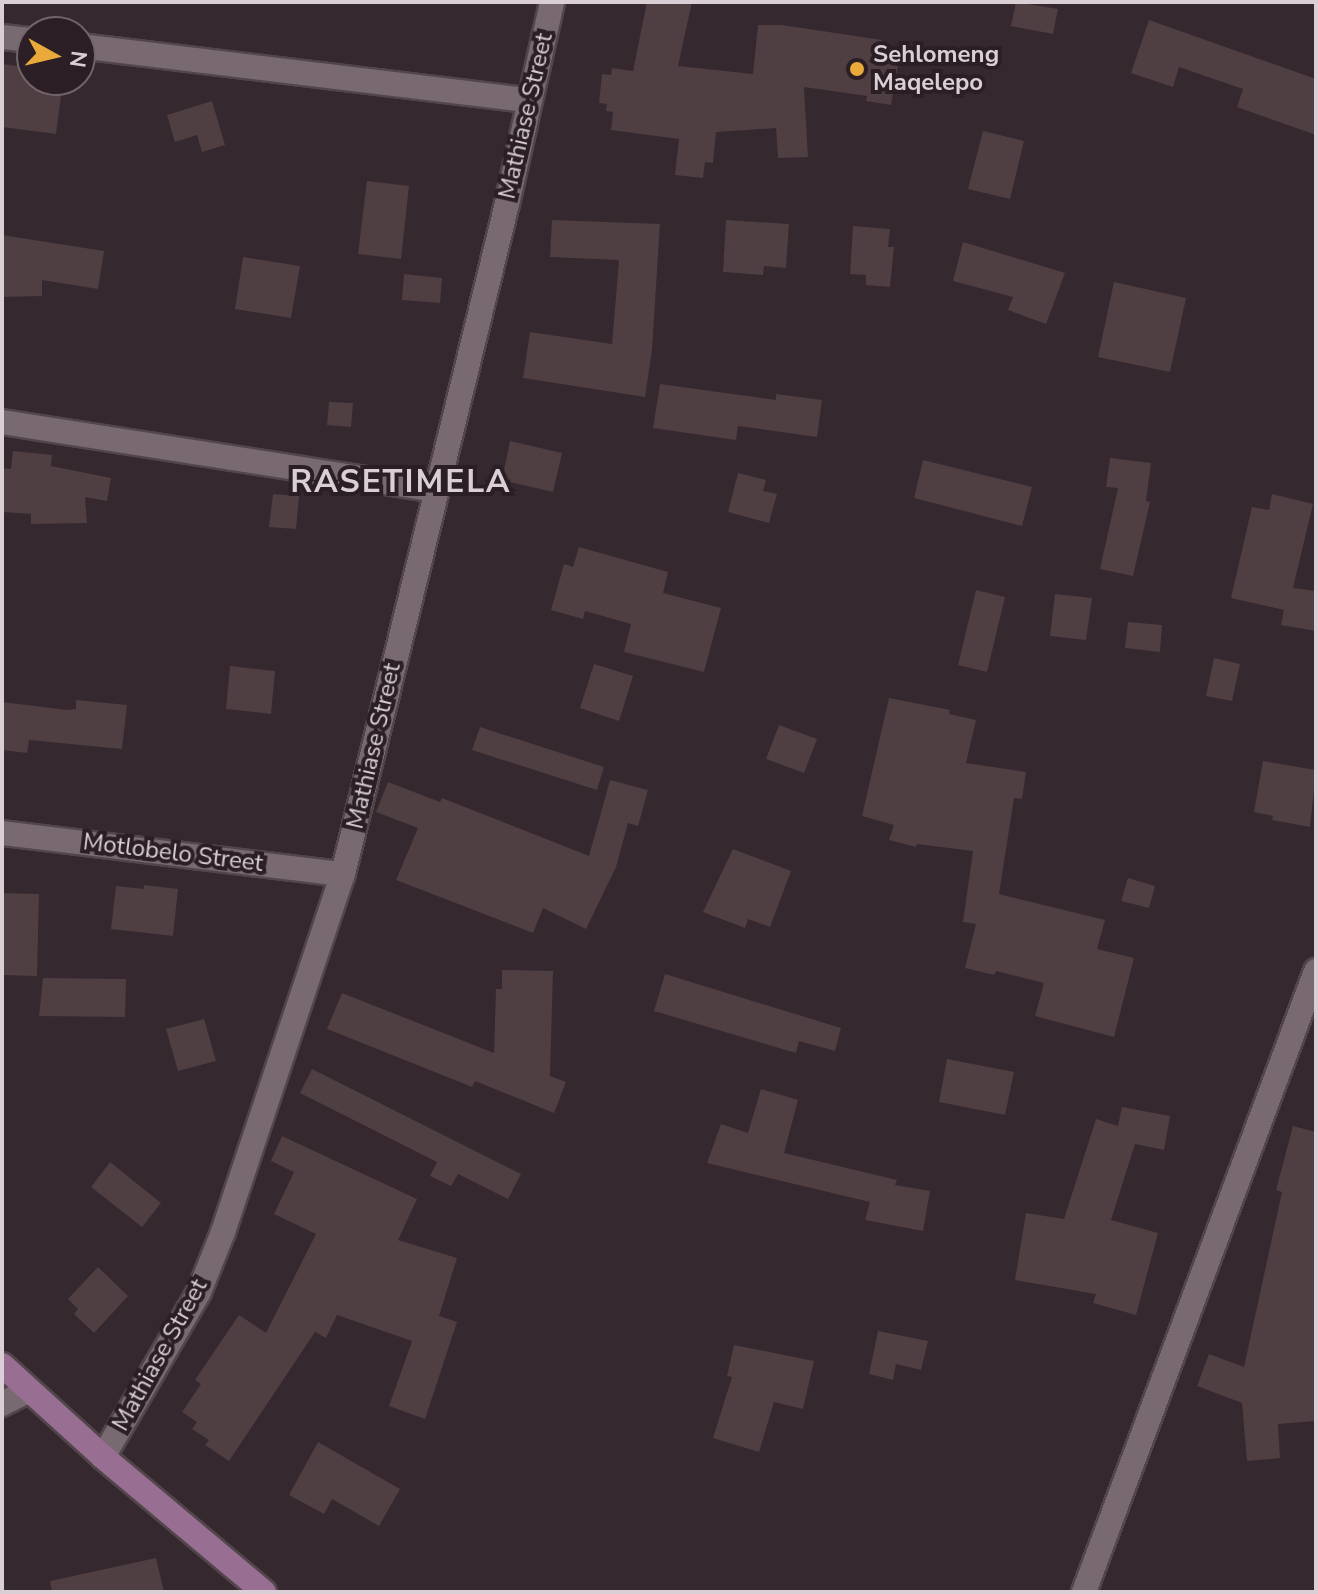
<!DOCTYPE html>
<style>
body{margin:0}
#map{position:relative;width:1318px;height:1594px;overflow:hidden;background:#36282f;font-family:"Nunito Sans",sans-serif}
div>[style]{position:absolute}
.building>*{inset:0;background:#4f3e42}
.roads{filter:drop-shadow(2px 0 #52464c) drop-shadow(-2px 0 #52464c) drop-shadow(0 2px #52464c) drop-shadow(0 -2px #52464c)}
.minor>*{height:24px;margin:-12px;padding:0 12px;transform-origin:12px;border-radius:12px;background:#796971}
.major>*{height:24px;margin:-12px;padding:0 12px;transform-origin:12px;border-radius:12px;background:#996e93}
.dots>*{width:22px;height:22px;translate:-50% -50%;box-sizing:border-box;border:4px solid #2b1f25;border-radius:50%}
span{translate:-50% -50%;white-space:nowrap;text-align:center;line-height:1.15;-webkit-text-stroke:8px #2b1f25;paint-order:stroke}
.poi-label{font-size:24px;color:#d9cfd4;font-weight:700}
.left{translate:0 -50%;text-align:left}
.street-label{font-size:24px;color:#d9cfd4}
.district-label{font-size:32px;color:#d9cfd4;font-weight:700;letter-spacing:2px}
.frame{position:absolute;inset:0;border:4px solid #d9cfd4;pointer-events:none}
.north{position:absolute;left:16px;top:16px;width:80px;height:80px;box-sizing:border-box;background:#2b1f25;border:2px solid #71656b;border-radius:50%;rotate:98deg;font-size:22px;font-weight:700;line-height:32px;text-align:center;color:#d9cfd4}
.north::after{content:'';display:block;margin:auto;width:28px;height:36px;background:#eaaa39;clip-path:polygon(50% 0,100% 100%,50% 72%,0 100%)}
</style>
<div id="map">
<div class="building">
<div style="clip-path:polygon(647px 2px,692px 2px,678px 66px,753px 74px,758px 25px,782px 25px,882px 40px,879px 54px,899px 58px,891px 105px,866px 101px,867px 96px,804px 87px,808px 157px,778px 158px,776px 128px,716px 132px,713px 163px,705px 162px,703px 178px,675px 175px,679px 139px,611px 130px,613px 112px,606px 111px,607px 104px,599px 103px,602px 74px,611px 75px,612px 68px,633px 71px)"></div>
<div style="clip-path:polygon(1016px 2px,1058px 9px,1053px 34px,1011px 26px)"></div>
<div style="clip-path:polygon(1149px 20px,1316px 79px,1316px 135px,1237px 107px,1243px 89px,1179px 67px,1173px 87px,1131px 73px)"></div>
<div style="clip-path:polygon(2px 64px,32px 68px,32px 80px,63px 80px,56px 134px,2px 127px)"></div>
<div style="clip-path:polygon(212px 101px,225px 145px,202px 152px,197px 135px,175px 142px,167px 115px)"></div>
<div style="clip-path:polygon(983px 131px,1024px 141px,1010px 199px,968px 189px)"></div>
<div style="clip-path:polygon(367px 181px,409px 186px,401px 259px,358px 254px)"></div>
<div style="clip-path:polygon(552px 220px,660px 224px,652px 350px,645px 397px,523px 378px,530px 332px,612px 344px,619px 260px,550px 257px)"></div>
<div style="clip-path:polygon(726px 220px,789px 224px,786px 268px,764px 266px,763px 275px,723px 272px)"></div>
<div style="clip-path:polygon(853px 226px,890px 229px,888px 247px,894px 247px,890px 287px,866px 285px,866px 275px,850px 274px)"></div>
<div style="clip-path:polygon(2px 235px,104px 251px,98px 289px,42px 280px,42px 296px,2px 297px)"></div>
<div style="clip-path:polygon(963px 242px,1065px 273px,1046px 324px,1008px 310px,1013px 297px,953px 281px)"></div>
<div style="clip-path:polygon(243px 257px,300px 266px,291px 318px,235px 309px)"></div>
<div style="clip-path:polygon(404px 274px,442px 278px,440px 303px,402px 300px)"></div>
<div style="clip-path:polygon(1114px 282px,1186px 298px,1170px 372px,1098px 357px)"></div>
<div style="clip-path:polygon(660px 384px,776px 400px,776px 394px,822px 400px,817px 437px,738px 426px,736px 440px,653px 428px)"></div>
<div style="clip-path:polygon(329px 402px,353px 403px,351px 427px,327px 425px)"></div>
<div style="clip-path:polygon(510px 441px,562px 453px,553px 492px,502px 480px)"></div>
<div style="clip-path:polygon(13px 451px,52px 455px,51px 466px,111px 478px,107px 501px,85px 497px,87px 523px,31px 524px,31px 514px,2px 512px,2px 468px,11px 469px)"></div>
<div style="clip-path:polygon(1110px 458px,1151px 463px,1146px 501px,1150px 502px,1133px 576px,1100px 569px,1118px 488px,1106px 487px)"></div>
<div style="clip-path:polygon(923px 460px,1032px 487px,1022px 526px,914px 498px)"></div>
<div style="clip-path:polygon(738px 473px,766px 480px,763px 491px,777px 494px,769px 523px,728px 512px)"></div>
<div style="clip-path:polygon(273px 494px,299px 496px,296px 529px,269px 527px)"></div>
<div style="clip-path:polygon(1272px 494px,1313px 504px,1293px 588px,1316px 591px,1316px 631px,1281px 625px,1284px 610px,1231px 598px,1252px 507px,1269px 510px)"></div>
<div style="clip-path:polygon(579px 547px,668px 572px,663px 593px,721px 608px,704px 672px,624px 652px,631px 624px,585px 611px,583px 619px,551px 610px,564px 564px,573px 567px)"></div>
<div style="clip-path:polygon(976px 590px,1005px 597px,987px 672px,958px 665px)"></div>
<div style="clip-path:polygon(1055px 594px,1092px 598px,1086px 640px,1050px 636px)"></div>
<div style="clip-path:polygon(1128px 622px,1162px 625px,1160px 652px,1125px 648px)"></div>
<div style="clip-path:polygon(1214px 658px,1240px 664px,1232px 701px,1206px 696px)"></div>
<div style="clip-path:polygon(594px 664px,633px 676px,619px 721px,580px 708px)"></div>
<div style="clip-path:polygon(230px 666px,275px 671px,271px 714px,226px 709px)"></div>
<div style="clip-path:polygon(889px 698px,950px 710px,949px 714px,976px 720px,966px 763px,1026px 772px,1022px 799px,1014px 798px,999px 894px,1105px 920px,1097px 949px,1134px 958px,1114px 1037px,1035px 1016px,1044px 983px,996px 971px,994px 975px,965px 968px,976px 924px,963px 922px,973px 851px,917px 844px,916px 847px,889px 840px,894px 825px,862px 816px)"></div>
<div style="clip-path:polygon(76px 700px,127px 705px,122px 749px,29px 740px,27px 753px,2px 750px,2px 702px,67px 710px,76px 709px)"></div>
<div style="clip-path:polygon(779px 725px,817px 739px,804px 773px,766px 759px)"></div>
<div style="clip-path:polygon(480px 727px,604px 767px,597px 790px,472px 750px)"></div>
<div style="clip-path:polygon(1263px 761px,1316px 770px,1310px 827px,1272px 820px,1273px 816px,1254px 812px)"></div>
<div style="clip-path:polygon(610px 780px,648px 790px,638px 826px,628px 823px,616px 867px,586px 929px,543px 908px,533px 933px,396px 880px,418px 828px,376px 812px,388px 782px,440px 802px,442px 798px,589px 856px)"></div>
<div style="clip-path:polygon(733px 849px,791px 871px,770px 927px,748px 919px,745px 928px,703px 912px)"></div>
<div style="clip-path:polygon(1128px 878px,1155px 886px,1149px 908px,1121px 901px)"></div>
<div style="clip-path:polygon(144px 885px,178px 889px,173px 936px,111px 929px,116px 886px,144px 889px)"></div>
<div style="clip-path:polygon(2px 893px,39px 894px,37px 976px,2px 975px)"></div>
<div style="clip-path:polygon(502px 970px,553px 971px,550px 1076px,566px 1082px,554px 1113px,475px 1081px,472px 1087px,327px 1029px,342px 993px,494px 1053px,496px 989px,502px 989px)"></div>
<div style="clip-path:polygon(665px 974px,841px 1028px,835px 1051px,799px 1041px,796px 1053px,654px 1011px)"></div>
<div style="clip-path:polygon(43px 978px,126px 979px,125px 1017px,39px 1016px)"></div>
<div style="clip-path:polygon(204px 1019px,216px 1061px,178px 1071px,166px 1029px)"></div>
<div style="clip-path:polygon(947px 1059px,1014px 1072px,1005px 1115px,939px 1102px)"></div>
<div style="clip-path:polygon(312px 1069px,521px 1174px,508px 1199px,458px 1174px,451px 1186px,430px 1176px,437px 1162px,300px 1093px)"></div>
<div style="clip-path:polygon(761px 1089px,798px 1100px,784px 1153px,897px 1180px,895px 1185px,930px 1191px,923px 1231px,865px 1220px,870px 1202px,707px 1163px,721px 1124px,748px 1133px)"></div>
<div style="clip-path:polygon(1122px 1107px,1170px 1116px,1164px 1150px,1135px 1144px,1111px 1220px,1158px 1233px,1136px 1315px,1093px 1303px,1096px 1294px,1015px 1280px,1026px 1213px,1064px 1219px,1096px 1119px,1118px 1126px)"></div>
<div style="clip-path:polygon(1293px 1126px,1316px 1132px,1316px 1421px,1278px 1424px,1280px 1458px,1247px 1461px,1242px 1403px,1197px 1386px,1209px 1354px,1244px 1367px,1282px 1192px,1276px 1190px)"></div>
<div style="clip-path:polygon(282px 1136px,417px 1199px,398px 1240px,457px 1258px,439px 1316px,457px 1322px,425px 1419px,389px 1406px,412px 1341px,337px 1315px,326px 1338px,315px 1332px,229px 1461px,205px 1445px,209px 1440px,192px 1429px,197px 1422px,182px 1412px,201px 1384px,195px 1380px,239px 1315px,266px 1333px,316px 1234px,274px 1214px,294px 1172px,271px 1161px)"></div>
<div style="clip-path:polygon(110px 1162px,161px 1203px,142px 1227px,91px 1187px)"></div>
<div style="clip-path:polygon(98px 1267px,128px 1296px,94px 1333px,74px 1314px,78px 1309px,68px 1299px)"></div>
<div style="clip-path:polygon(878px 1331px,928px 1341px,921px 1370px,896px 1364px,893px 1380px,869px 1374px)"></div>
<div style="clip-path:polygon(734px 1345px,814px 1361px,803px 1409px,774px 1402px,759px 1452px,713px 1438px,732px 1377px,727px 1376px)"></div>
<div style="clip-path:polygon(318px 1442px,400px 1489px,379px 1526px,332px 1499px,324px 1514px,289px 1495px)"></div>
<div style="clip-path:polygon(156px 1558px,164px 1592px,52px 1592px,50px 1581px)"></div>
</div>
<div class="roads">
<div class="minor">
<div style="left:2px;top:37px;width:30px;rotate:6deg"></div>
<div style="left:80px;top:46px;width:452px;rotate:6.9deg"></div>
<div style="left:2px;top:422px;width:438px;rotate:8.9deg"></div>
<div style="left:2px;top:833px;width:343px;rotate:6.9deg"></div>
<div style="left:2px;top:1404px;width:30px;rotate:-27deg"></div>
<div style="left:103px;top:1457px;width:191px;rotate:-59.8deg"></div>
<div style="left:199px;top:1292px;width:65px;rotate:-68.2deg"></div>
<div style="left:223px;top:1232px;width:378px;rotate:-71.5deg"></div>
<div style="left:343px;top:874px;width:690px;rotate:-76.25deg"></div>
<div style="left:507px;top:204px;width:207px;rotate:-77.4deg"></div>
<div style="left:1084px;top:1592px;width:663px;rotate:-69.51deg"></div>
</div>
<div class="major">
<div style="left:2px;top:1365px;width:137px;rotate:42.3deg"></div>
<div style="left:103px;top:1457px;width:210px;rotate:40deg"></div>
</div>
</div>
<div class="dots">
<div style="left:857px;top:69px;background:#eaaa39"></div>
</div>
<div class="poi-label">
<span class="left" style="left:873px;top:69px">Sehlomeng<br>Maqelepo</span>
</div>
<div class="street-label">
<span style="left:526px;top:116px;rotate:-77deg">Mathiase Street</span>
<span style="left:374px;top:746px;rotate:-77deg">Mathiase Street</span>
<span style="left:173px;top:853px;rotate:7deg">Motlobelo Street</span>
<span style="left:160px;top:1355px;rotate:-61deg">Mathiase Street</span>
</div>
<div class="district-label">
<span style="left:401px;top:482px">RASETIMELA</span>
</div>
<div class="frame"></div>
<div class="north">N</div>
</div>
